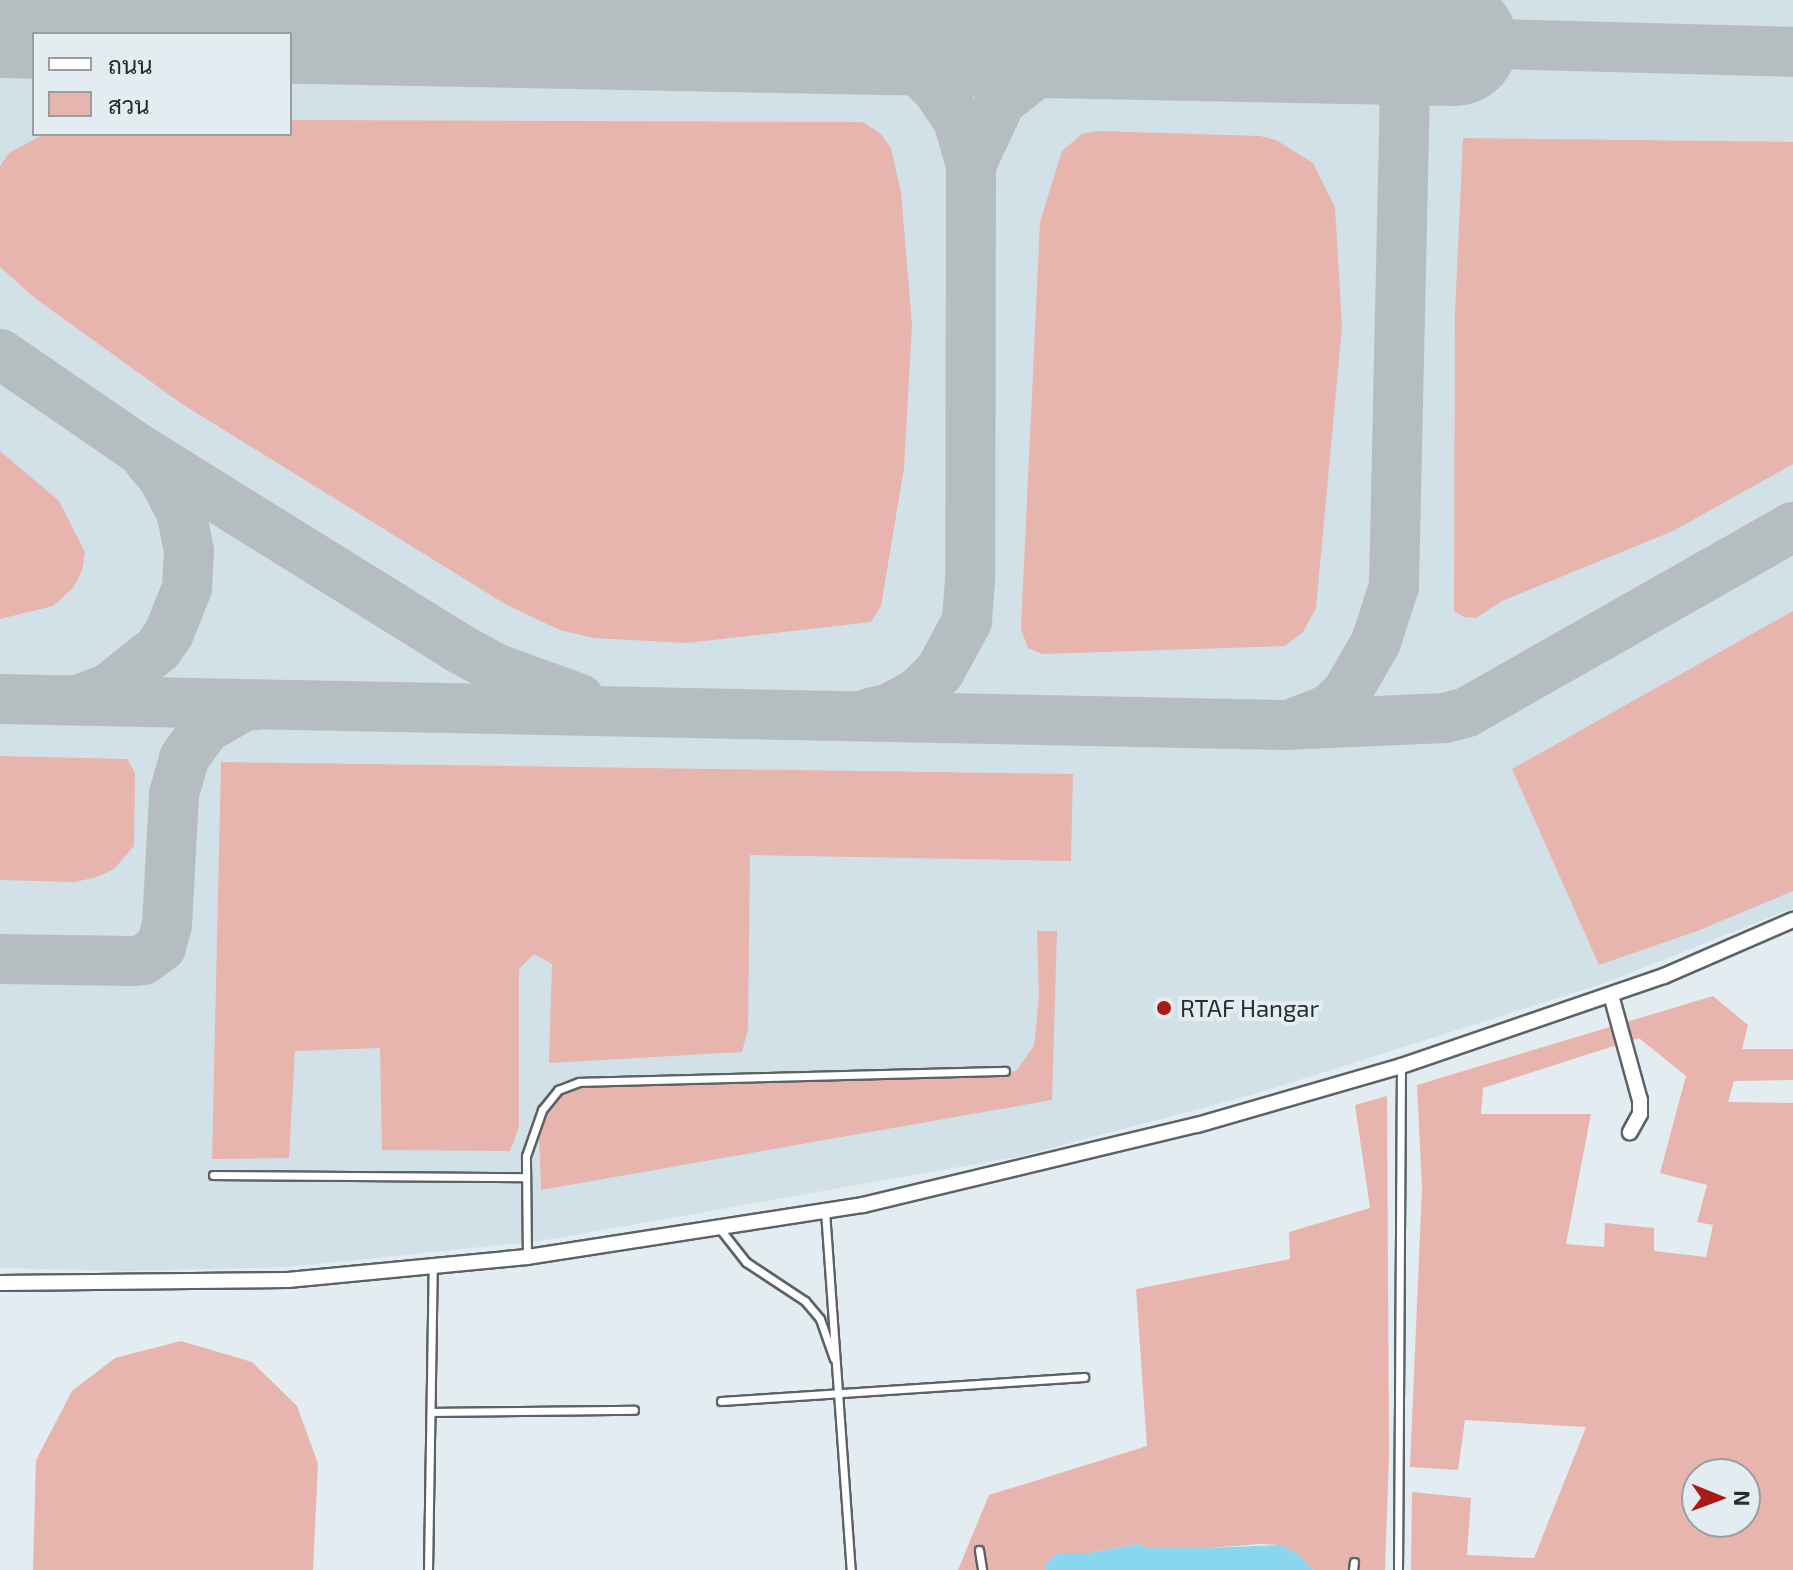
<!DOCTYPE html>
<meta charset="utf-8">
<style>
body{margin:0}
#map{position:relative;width:1793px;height:1570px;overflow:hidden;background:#e3ecf0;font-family:"Exo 2",Sarabun,sans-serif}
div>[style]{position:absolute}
.built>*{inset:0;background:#d1e1e7}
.green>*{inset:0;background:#e7b5ae}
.water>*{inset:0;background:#89d7ef}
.taxiway>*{height:50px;margin:-25px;padding:0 25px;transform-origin:25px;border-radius:25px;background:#b5bdc0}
.runway>*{height:126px;margin:-63px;padding:0 63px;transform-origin:63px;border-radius:63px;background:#b5bdc0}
.roads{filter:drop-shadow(2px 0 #5b6366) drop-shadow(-2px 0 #5b6366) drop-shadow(0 2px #5b6366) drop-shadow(0 -2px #5b6366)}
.lane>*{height:7px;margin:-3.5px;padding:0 3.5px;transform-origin:3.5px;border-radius:3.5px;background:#fff}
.street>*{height:14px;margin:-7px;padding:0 7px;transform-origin:7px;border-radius:7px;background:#fff}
.dots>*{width:22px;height:22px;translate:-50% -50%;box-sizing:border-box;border:4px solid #e3ecf0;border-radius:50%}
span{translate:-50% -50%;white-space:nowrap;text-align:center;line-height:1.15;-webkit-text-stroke:8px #e3ecf0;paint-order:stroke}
.poi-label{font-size:24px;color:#282c2d}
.left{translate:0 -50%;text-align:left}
.legend{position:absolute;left:32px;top:32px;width:260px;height:104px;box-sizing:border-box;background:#e3ecf0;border:2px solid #989fa2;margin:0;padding:10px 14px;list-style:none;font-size:24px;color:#282c2d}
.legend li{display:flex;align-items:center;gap:16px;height:40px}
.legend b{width:40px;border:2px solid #989fa2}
.north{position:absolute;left:1681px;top:1458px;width:80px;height:80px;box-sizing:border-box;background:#e3ecf0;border:2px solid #989fa2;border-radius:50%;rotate:91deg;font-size:22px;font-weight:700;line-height:32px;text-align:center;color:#282c2d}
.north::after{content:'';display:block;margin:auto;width:28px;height:36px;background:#ab1916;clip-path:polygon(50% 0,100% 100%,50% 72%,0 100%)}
</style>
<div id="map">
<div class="built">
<div style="clip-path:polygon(evenodd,0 0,1793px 0,1793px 908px,1605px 983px,1255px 1094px,1021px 1156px,540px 1241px,287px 1267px,127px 1271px,0 1268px,0 0,34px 34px,290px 34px,290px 134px,34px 134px,34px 34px)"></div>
</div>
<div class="green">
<div style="clip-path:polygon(290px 120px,862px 122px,880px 133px,891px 148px,901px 192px,912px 325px,904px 468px,881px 606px,871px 622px,687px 643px,593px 638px,560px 630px,505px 604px,182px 404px,36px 299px,0 267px,0 166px,9px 153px,44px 134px,290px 134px)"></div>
<div style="clip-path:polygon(1098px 131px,1260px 136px,1276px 140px,1313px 163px,1335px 207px,1342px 327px,1316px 608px,1303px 632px,1285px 646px,1042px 654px,1028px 648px,1021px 629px,1040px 222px,1062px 151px,1082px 134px)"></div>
<div style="clip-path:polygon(1463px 138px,1793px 142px,1793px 464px,1673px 531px,1502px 601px,1476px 618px,1464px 617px,1454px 611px,1455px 313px)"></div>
<div style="clip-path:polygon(0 451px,59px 501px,85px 552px,82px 571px,73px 588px,53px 606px,0 619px)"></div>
<div style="clip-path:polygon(1793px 611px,1793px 891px,1697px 931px,1599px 965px,1512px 769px)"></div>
<div style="clip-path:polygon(0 756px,127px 759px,135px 773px,134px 846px,114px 869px,97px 877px,75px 882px,0 880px)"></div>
<div style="clip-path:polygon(221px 762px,1073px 774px,1071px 861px,750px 855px,748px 1029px,742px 1052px,549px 1063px,552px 964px,534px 954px,519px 969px,519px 1127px,510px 1151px,382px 1150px,380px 1048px,295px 1051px,289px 1158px,212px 1159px)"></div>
<div style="clip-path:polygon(1037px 931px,1057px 931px,1052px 1100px,541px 1190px,539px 1132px,545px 1103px,568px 1089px,600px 1080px,988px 1074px,1016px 1071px,1034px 1046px,1039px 997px)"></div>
<div style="clip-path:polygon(evenodd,1713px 996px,1748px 1025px,1742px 1049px,1793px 1049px,1793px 1080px,1734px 1081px,1728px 1102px,1793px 1103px,1793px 1570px,1411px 1570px,1412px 1492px,1471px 1498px,1467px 1555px,1534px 1558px,1586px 1427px,1465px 1420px,1458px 1470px,1410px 1467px,1422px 1188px,1417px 1085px,1713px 996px,1639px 1038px,1686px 1076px,1660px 1173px,1707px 1185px,1697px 1222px,1713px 1225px,1706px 1257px,1654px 1251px,1654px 1228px,1605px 1223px,1604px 1247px,1566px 1244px,1591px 1114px,1481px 1114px,1483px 1088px,1639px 1038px,1713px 996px,1697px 1474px,1745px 1474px,1745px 1522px,1697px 1522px,1697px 1474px)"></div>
<div style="clip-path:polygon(1387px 1096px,1389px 1453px,1385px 1570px,1313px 1570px,1299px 1555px,1280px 1545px,1260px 1544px,1208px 1548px,1149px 1548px,1136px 1544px,1090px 1553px,1058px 1553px,1046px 1563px,1045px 1570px,958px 1570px,989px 1495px,1147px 1446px,1136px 1289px,1290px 1259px,1289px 1232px,1370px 1208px,1355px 1105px)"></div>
<div style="clip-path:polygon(181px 1341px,252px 1362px,297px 1406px,318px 1464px,313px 1570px,33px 1570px,36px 1460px,72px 1391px,115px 1358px)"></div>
</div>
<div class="water">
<div style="clip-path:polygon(1136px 1544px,1149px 1548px,1208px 1548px,1280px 1545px,1299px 1555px,1313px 1570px,1045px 1570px,1046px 1563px,1058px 1553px,1090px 1553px)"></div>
</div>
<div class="taxiway">
<div style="left:804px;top:31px;width:69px;rotate:11.6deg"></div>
<div style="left:872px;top:45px;width:42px;rotate:25.3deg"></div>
<div style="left:910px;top:63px;width:37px;rotate:44deg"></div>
<div style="left:937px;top:89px;width:37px;rotate:56deg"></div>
<div style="left:958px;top:120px;width:47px;rotate:73.9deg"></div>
<div style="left:971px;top:165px;width:415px;rotate:90.1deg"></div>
<div style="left:970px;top:580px;width:41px;rotate:94.2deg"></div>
<div style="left:967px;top:621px;width:57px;rotate:118.4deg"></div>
<div style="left:940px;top:671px;width:30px;rotate:135deg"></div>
<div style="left:919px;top:692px;width:33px;rotate:151deg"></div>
<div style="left:890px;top:708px;width:21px;rotate:166deg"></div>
<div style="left:1455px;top:43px;width:338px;rotate:1.5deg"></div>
<div style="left:971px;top:165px;width:71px;rotate:-64.9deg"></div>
<div style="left:1001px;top:101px;width:42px;rotate:-38.2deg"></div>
<div style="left:1034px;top:75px;width:45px;rotate:-26.6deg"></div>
<div style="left:1074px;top:55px;width:69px;rotate:-15deg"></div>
<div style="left:0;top:354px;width:168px;rotate:34.4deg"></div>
<div style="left:139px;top:449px;width:372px;rotate:31.9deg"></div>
<div style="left:455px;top:646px;width:46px;rotate:28.8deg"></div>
<div style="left:495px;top:668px;width:90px;rotate:20deg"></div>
<div style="left:0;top:699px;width:1284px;rotate:1.16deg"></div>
<div style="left:1284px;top:725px;width:161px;rotate:-2.5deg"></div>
<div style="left:1445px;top:718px;width:23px;rotate:-15deg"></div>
<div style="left:1467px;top:712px;width:375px;rotate:-29.6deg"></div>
<div style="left:78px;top:700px;width:33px;rotate:-21deg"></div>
<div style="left:109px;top:688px;width:63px;rotate:-38.5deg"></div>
<div style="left:158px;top:649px;width:19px;rotate:-55deg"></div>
<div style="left:169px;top:633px;width:48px;rotate:-68.2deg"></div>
<div style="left:187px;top:588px;width:37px;rotate:-87deg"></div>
<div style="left:189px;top:551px;width:38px;rotate:-101deg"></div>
<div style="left:182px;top:514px;width:42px;rotate:-117.2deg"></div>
<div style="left:163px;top:477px;width:23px;rotate:-131deg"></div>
<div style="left:1296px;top:722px;width:34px;rotate:-21deg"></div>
<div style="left:1328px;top:710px;width:24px;rotate:-42deg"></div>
<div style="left:1346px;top:694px;width:60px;rotate:-60deg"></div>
<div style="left:1376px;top:642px;width:59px;rotate:-72.2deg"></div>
<div style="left:1394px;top:586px;width:544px;rotate:-88.74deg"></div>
<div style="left:0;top:959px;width:132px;rotate:0.9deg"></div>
<div style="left:132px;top:961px;width:11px;rotate:-5deg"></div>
<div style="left:143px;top:960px;width:22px;rotate:-36deg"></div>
<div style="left:161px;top:947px;width:23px;rotate:-75deg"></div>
<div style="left:167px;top:925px;width:131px;rotate:-86.9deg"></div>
<div style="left:174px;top:794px;width:37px;rotate:-74deg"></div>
<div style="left:184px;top:758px;width:37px;rotate:-54deg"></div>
<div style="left:206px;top:728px;width:44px;rotate:-30.1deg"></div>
<div style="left:244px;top:706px;width:11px;rotate:-5deg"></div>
</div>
<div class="runway">
<div style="left:0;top:15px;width:1455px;rotate:1.1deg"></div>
</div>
<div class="roads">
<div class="lane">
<div style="left:213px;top:1175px;width:313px;rotate:0.4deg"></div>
<div style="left:825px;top:1211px;width:360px;rotate:85.9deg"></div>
<div style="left:720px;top:1229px;width:42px;rotate:51.8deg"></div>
<div style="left:746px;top:1262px;width:71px;rotate:33.5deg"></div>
<div style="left:805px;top:1301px;width:23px;rotate:50deg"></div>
<div style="left:820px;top:1319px;width:42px;rotate:70.7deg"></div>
<div style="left:527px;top:1257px;width:101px;rotate:-90.6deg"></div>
<div style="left:526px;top:1156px;width:49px;rotate:-70.8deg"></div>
<div style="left:542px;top:1110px;width:26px;rotate:-51deg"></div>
<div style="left:558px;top:1090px;width:22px;rotate:-21deg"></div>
<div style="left:579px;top:1082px;width:426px;rotate:-1.5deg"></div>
<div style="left:721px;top:1401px;width:364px;rotate:-3.8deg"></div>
<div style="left:431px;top:1412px;width:203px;rotate:-0.6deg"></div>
<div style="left:979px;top:1550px;width:20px;rotate:81deg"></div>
<div style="left:428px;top:1570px;width:304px;rotate:-89.1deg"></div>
<div style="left:1353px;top:1570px;width:8px;rotate:-83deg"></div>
<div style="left:1398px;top:1570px;width:504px;rotate:-89.66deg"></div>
</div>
<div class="street">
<div style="left:1611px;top:995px;width:109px;rotate:74.6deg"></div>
<div style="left:1640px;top:1100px;width:14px;rotate:90deg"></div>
<div style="left:1640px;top:1114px;width:21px;rotate:119deg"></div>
<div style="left:0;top:1283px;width:288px;rotate:-0.6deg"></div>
<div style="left:288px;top:1280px;width:240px;rotate:-5.5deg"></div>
<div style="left:527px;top:1257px;width:340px;rotate:-8.8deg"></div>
<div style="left:863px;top:1205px;width:343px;rotate:-13.5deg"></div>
<div style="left:1197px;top:1125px;width:212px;rotate:-16.1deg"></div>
<div style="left:1401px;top:1066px;width:278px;rotate:-18.9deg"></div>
<div style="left:1664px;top:976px;width:141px;rotate:-23.5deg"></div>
</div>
</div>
<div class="dots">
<div style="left:1164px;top:1008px;background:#ab1916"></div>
</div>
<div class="poi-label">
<span class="left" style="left:1180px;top:1008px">RTAF Hangar</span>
</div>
<ul class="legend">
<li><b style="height:10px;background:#fff"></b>ถนน</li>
<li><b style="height:22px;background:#e7b5ae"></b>สวน</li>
</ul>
<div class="north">N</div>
</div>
